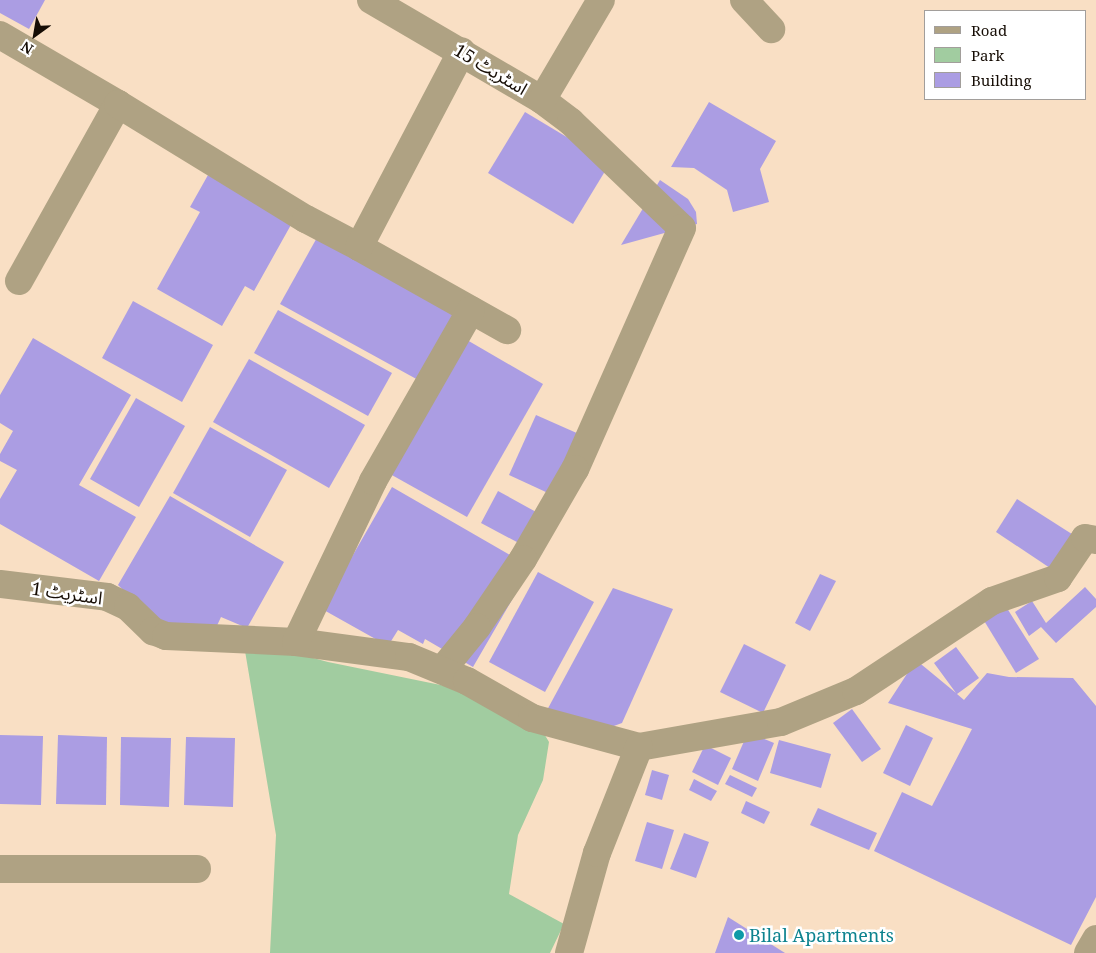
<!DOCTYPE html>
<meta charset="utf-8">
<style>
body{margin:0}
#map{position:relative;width:1096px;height:953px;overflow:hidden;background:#f9dfc4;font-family:"Noto Serif","Noto Sans Arabic",serif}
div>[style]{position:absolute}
.green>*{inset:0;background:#a1cca0}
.building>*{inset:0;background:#ab9de3}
.minor>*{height:28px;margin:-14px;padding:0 14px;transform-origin:14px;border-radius:14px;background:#afa283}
.dots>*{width:14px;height:14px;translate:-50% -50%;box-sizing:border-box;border:2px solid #fff;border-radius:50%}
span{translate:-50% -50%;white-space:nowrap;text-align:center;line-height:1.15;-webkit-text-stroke:5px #fff;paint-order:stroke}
.street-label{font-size:18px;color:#160d05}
.culture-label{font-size:18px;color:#0d838f}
.left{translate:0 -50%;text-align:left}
.legend{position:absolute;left:924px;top:10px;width:162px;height:90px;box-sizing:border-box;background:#fff;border:1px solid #a29e9b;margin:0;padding:6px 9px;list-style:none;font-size:15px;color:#160d05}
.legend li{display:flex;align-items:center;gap:10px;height:25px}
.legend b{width:25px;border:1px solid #a29e9b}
.north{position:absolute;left:10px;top:10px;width:50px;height:50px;-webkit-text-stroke:4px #fff;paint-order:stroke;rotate:212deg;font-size:14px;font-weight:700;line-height:20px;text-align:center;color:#160d05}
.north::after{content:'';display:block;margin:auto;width:18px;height:22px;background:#160d05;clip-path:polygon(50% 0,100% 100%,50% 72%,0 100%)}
</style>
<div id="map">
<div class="green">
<div style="clip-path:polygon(243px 639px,328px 662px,470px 691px,543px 732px,549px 742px,543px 780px,518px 835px,509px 894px,564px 924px,550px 953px,270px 953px,276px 835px)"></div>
</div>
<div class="building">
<div style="clip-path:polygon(0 0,45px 0,29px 29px,0 13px)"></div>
<div style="clip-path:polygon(709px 102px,776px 141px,760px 169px,769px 202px,733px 212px,727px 190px,694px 168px,671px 167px)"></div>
<div style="clip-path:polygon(525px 112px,610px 163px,573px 224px,488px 173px)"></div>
<div style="clip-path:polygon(208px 175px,292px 223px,254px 291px,245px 286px,222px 326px,157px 289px,200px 212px,190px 207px)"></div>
<div style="clip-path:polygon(660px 180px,688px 199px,696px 212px,697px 224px,621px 245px)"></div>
<div style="clip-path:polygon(319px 234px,458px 311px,420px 381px,280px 304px)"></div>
<div style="clip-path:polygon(133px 301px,213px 345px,182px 402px,102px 358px)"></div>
<div style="clip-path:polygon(278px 310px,392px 373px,368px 416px,254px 353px)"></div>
<div style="clip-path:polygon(33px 338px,131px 395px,79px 485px,136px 517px,99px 581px,0 524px,0 499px,17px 470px,0 461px,0 454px,13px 431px,0 423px,0 395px)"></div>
<div style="clip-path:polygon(467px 340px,543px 384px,467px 517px,390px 474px)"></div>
<div style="clip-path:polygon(249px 359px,365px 425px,329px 488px,213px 422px)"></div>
<div style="clip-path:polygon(136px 398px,185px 426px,139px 507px,90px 479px)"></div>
<div style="clip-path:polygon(536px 415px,588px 438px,561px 499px,509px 475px)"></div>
<div style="clip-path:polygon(210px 427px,287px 470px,250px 537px,173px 493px)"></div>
<div style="clip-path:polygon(392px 487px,531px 567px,473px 667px,425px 639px,423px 644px,398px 630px,388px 646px,322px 609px)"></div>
<div style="clip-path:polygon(498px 491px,547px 518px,530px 549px,481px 523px)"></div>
<div style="clip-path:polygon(170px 496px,284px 562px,247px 628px,221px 617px,215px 630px,158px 624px,118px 585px)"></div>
<div style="clip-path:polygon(1017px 499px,1075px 536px,1053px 570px,996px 532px)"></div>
<div style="clip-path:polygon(538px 572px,594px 602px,545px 692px,489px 662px)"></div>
<div style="clip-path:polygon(820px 574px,836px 581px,810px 631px,795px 623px)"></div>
<div style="clip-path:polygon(1085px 587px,1096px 599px,1096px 607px,1056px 643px,1041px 627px,1029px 636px,1015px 612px,1032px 601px,1046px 623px)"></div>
<div style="clip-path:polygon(613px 588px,673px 609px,622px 723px,611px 727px,546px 712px)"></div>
<div style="clip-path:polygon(1005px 605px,1039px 659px,1016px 673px,983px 619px)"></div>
<div style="clip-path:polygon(744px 644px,786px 665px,763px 713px,720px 692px)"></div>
<div style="clip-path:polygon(956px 647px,979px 678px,957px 694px,964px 700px,987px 673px,1009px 677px,1073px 678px,1096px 706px,1096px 897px,1071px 945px,874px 851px,902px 792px,932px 806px,972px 729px,888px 703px,916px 660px,956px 693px,934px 663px)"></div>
<div style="clip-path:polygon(852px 709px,881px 749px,862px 762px,833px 723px)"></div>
<div style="clip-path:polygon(906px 725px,933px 738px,910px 786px,883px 773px)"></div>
<div style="clip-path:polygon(748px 732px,774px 743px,758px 781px,732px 769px)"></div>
<div style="clip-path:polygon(0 735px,43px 736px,41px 805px,0 804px)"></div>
<div style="clip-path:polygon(58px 735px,107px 737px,106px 805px,56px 804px)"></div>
<div style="clip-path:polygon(121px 737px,171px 738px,169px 807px,120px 805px)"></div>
<div style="clip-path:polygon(186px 737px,235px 738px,233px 807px,184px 805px)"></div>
<div style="clip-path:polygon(779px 740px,831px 754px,821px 788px,770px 773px)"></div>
<div style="clip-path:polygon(705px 745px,731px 758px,718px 785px,692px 772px)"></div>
<div style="clip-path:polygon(652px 770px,669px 775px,662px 800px,645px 795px)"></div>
<div style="clip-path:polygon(730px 775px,757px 788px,752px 797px,725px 784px)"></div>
<div style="clip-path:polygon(694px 779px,717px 791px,711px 801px,689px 790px)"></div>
<div style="clip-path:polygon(746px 801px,770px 812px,764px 824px,741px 813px)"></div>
<div style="clip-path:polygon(818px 808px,877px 833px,869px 850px,810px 825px)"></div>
<div style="clip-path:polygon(647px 822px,674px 830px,662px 869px,635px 861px)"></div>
<div style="clip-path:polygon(684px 833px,709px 842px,696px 878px,670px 869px)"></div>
<div style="clip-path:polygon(728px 917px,785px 953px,715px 953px)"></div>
</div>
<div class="minor">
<div style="left:371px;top:0;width:198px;rotate:30.3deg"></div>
<div style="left:542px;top:100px;width:36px;rotate:37deg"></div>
<div style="left:571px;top:122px;width:153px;rotate:43.7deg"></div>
<div style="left:682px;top:228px;width:264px;rotate:113.9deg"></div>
<div style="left:575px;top:469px;width:104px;rotate:120deg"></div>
<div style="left:523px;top:559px;width:82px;rotate:124.1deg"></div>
<div style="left:477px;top:627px;width:55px;rotate:129.1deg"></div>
<div style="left:744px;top:0;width:40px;rotate:47deg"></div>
<div style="left:0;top:35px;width:137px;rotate:30.3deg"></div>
<div style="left:542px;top:100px;width:116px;rotate:-59.5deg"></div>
<div style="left:359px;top:247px;width:170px;rotate:29.3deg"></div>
<div style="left:19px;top:281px;width:203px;rotate:-60.8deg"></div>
<div style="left:118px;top:104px;width:220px;rotate:31.5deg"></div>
<div style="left:306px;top:219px;width:60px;rotate:27.8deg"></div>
<div style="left:359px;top:247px;width:221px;rotate:-62.3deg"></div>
<div style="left:0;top:584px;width:108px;rotate:6.9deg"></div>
<div style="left:107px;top:597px;width:23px;rotate:25deg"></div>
<div style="left:128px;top:607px;width:35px;rotate:44deg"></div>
<div style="left:153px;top:631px;width:14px;rotate:21deg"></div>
<div style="left:166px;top:636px;width:130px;rotate:2.6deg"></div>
<div style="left:296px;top:642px;width:114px;rotate:7.6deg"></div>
<div style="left:409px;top:657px;width:63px;rotate:22.5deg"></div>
<div style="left:467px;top:681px;width:75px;rotate:29.6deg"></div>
<div style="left:532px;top:718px;width:111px;rotate:15.2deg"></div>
<div style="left:639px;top:747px;width:144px;rotate:-10deg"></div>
<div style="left:781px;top:722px;width:81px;rotate:-22.5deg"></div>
<div style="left:856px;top:691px;width:163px;rotate:-33.5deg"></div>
<div style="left:992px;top:601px;width:70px;rotate:-19.2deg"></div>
<div style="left:1058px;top:578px;width:48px;rotate:-56deg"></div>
<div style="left:1085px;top:538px;width:11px;rotate:10deg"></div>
<div style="left:296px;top:642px;width:178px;rotate:-64.4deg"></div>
<div style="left:373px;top:481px;width:197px;rotate:-60.2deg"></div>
<div style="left:0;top:869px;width:197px"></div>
<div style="left:569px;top:953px;width:104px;rotate:-74.4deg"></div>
<div style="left:597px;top:853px;width:114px;rotate:-68.4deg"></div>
<div style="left:1088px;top:953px;width:16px;rotate:-60deg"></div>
</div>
<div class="dots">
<div style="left:739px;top:935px;background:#0f9aa8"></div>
</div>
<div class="street-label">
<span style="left:491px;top:69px;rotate:31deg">اسٹریٹ 15</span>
<span style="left:67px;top:593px;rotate:8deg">اسٹریٹ 1</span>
</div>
<div class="culture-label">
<span class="left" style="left:749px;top:935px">Bilal Apartments</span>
</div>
<ul class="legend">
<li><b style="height:6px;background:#afa283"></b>Road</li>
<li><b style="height:14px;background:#a1cca0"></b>Park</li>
<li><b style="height:14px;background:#ab9de3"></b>Building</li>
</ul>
<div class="north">N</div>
</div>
